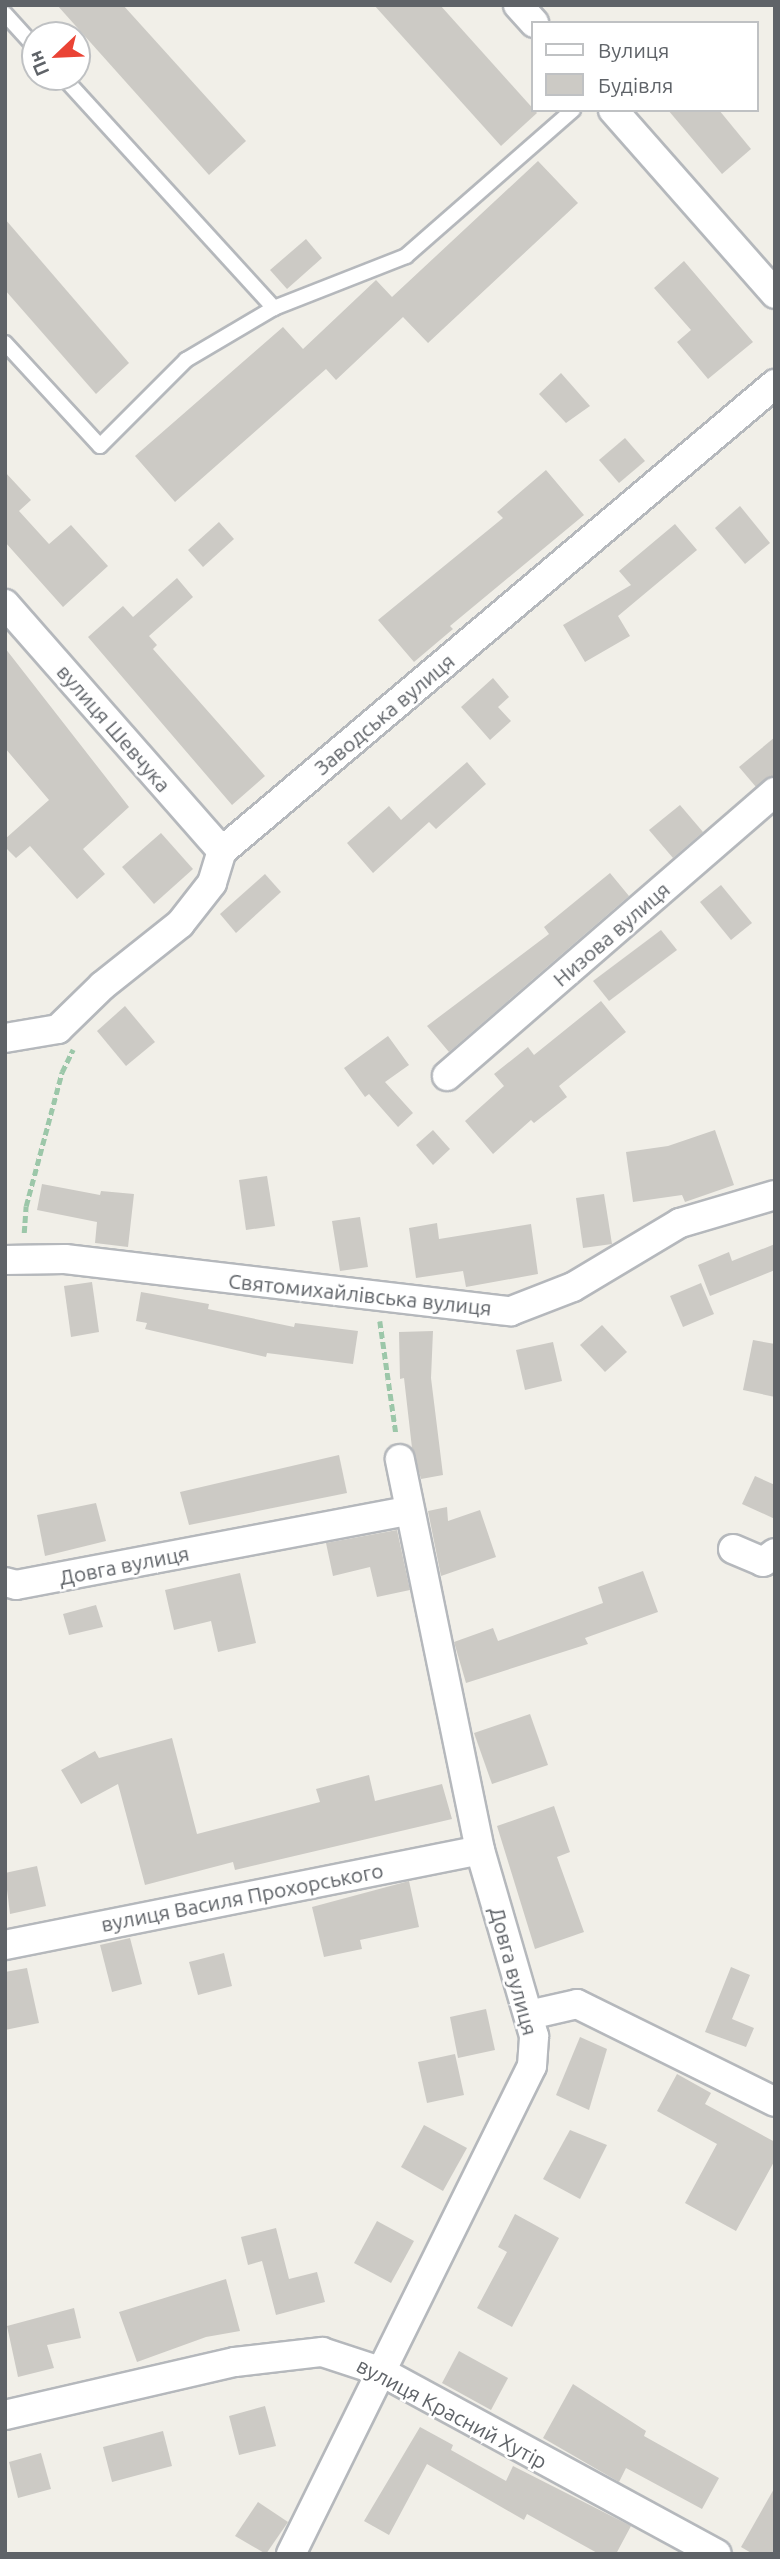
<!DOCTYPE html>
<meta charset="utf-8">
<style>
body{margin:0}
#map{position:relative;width:780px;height:2559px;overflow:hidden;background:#f1efe8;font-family:Ubuntu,sans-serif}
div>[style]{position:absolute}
.building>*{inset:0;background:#cccac5}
.path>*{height:4.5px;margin-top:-2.25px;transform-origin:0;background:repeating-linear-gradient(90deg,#9cc7a9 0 7px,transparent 0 10.5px)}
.roads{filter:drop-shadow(2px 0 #b5b8bc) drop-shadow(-2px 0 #b5b8bc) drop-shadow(0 2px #b5b8bc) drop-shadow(0 -2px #b5b8bc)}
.service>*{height:14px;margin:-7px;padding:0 7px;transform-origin:7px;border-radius:7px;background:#fff}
.minor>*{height:28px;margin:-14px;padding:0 14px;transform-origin:14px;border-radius:14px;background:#fff}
span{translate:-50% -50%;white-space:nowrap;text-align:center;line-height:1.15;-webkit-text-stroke:5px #fff;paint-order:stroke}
.street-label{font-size:21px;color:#5f6368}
.frame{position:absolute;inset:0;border:7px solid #5f6368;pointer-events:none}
.legend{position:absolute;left:531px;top:21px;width:228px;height:91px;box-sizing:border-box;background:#fff;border:2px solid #bfc1c3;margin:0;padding:9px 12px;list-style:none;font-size:21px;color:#5f6368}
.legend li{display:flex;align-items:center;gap:14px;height:35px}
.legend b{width:35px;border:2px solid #bfc1c3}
.north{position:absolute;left:21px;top:21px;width:70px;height:70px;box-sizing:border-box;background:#fff;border:2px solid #bfc1c3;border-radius:50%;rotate:247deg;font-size:19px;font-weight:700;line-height:28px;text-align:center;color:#5f6368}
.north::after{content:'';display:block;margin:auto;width:24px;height:32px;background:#ea4335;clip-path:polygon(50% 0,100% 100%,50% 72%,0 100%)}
</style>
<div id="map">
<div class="building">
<div style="clip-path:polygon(57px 5px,123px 5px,246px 141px,209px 175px)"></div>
<div style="clip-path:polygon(374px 5px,440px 5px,537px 113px,501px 146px)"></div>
<div style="clip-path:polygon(668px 110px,719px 110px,751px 149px,722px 174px)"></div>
<div style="clip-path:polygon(538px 161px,578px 203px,428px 343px,403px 317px,336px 380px,326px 369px,175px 502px,135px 456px,283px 327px,303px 349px,376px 280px,392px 297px)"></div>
<div style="clip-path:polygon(5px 219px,129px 363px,96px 394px,5px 290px)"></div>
<div style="clip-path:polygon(306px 239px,322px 258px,287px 289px,270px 270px)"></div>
<div style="clip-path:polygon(684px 261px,753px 342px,708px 379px,677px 342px,691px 330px,654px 288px)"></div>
<div style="clip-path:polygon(561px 373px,590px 406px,566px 423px,539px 394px)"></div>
<div style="clip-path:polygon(625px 438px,645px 461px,619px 483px,599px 460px)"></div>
<div style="clip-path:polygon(546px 470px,584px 515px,450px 626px,453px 629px,414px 662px,378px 620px,503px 518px,497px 512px)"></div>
<div style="clip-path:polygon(5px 472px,31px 500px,19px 511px,49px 544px,71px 525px,108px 566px,63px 607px,5px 542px)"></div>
<div style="clip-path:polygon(740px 506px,770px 543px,745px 564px,715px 528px)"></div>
<div style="clip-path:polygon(219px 522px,234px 539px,203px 567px,188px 550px)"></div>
<div style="clip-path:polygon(675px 524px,697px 550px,618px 616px,630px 636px,585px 662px,563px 625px,631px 585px,619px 571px)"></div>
<div style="clip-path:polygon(177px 578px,193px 597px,149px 636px,157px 645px,153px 649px,265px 776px,232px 805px,88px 637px,123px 606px,133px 617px)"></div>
<div style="clip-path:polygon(5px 648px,129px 807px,83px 849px,105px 874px,77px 899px,30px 846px,16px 858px,5px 847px,5px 839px,49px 800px,5px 748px)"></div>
<div style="clip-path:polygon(493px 678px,509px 697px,498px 707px,511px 721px,490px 740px,461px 707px)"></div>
<div style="clip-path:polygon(775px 737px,775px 776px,756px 787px,739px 767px)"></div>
<div style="clip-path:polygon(467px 762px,486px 784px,436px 829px,429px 822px,373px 873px,347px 843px,389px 806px,401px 820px)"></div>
<div style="clip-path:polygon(680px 805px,703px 832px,673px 858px,649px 830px)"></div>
<div style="clip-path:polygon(161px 833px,193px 869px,154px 904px,122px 867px)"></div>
<div style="clip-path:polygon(610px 873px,629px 896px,449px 1052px,427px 1026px,549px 934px,544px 927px)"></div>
<div style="clip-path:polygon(265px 874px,281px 892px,236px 933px,220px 914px)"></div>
<div style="clip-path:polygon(721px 885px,752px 923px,731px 940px,700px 902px)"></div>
<div style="clip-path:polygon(661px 930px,677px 950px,609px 1001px,593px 981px)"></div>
<div style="clip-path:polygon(601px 1001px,626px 1032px,559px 1086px,567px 1097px,534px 1123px,531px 1120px,493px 1154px,465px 1121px,504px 1086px,494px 1074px,528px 1047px,534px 1055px)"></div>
<div style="clip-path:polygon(125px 1006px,155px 1042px,126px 1066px,97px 1031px)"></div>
<div style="clip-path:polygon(388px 1036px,409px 1065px,385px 1082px,413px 1113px,398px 1127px,369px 1094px,365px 1097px,344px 1068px)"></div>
<div style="clip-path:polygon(433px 1130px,450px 1149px,433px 1165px,416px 1145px)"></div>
<div style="clip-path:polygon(715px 1130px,734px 1185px,685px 1202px,682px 1195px,633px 1202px,626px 1152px,668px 1146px)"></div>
<div style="clip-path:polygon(267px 1176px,275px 1226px,246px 1230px,239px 1180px)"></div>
<div style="clip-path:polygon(42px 1184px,100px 1195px,101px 1191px,134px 1194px,128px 1247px,95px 1243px,97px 1222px,37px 1210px)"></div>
<div style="clip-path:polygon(604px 1194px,612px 1244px,583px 1248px,576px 1198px)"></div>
<div style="clip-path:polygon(360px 1217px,368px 1267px,340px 1271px,332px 1221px)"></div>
<div style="clip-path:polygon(437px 1223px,439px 1239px,531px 1224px,538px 1274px,466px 1287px,463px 1271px,416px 1278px,409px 1228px)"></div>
<div style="clip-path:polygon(775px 1244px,775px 1270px,710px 1296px,698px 1265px,729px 1252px,732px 1261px)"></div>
<div style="clip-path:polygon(92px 1282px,99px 1332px,71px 1337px,64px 1286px)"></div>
<div style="clip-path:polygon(701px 1283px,714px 1314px,683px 1327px,670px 1296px)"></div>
<div style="clip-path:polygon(141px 1292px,209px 1304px,208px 1309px,294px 1327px,295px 1323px,358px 1331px,353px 1364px,267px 1353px,266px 1357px,145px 1329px,147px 1323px,136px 1321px)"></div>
<div style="clip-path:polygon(602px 1325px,627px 1352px,605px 1372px,580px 1345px)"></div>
<div style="clip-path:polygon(433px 1331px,431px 1378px,443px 1475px,421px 1479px,412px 1448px,404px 1378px,400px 1379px,399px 1332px)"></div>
<div style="clip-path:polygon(753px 1340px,775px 1344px,775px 1397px,743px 1390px)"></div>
<div style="clip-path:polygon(553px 1342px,562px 1381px,525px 1390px,516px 1350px)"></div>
<div style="clip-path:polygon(339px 1455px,347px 1493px,189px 1525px,180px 1492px)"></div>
<div style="clip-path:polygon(755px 1476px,775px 1485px,775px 1519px,742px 1504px)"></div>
<div style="clip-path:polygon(96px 1503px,106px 1541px,45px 1556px,37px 1515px)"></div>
<div style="clip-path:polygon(447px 1507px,448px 1521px,480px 1510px,496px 1557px,441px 1576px,428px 1511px)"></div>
<div style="clip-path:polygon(397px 1530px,410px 1590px,377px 1597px,370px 1567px,333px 1576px,326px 1543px)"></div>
<div style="clip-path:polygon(643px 1571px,658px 1612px,585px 1638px,588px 1644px,466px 1683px,454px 1642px,493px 1628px,498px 1641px,603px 1603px,598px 1587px)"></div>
<div style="clip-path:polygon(240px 1573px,256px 1643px,218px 1652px,211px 1621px,174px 1630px,165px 1590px)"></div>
<div style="clip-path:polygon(96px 1605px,103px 1627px,69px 1635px,63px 1614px)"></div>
<div style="clip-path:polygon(530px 1714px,548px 1765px,492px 1784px,474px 1733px)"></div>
<div style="clip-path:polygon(172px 1738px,197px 1834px,320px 1802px,316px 1789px,369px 1775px,375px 1801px,442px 1784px,452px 1819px,235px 1870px,233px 1862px,145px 1885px,118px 1784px,81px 1804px,61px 1770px,95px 1751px,99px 1758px)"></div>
<div style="clip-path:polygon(554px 1806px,570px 1852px,557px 1857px,584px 1932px,535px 1949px,497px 1826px)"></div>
<div style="clip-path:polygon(37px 1866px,46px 1906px,10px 1914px,5px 1873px)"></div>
<div style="clip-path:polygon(409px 1881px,419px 1927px,360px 1940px,362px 1949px,324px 1957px,312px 1907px)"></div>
<div style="clip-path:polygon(130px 1938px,142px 1984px,112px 1992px,100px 1945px)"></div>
<div style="clip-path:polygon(224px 1953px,232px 1986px,198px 1995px,189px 1962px)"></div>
<div style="clip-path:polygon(731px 1967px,750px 1975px,732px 2019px,754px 2028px,746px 2047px,705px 2032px)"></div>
<div style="clip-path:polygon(27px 1968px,39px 2023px,5px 2030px,5px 1972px)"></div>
<div style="clip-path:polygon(486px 2009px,495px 2050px,458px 2058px,450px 2017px)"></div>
<div style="clip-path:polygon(580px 2037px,607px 2049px,589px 2110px,556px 2095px)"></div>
<div style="clip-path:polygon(455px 2054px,464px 2095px,427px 2103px,418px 2062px)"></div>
<div style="clip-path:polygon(677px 2074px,711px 2093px,705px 2104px,775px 2142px,775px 2160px,736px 2231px,685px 2203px,717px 2144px,657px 2111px)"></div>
<div style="clip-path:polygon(424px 2125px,467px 2148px,443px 2191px,401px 2167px)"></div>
<div style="clip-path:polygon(570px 2130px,607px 2145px,580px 2199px,543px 2179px)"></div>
<div style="clip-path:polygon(515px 2214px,559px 2238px,512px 2327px,477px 2308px,507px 2252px,498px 2247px)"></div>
<div style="clip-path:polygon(377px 2221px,414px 2241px,391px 2283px,354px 2263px)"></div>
<div style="clip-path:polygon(276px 2228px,289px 2279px,317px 2272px,325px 2302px,276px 2315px,262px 2261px,248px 2265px,241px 2237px)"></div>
<div style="clip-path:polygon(226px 2279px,240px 2331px,206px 2337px,137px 2362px,119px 2312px)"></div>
<div style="clip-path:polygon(74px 2308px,81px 2338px,47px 2345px,54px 2368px,18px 2377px,7px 2326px)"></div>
<div style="clip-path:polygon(459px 2351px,508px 2378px,491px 2410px,442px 2383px)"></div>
<div style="clip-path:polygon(573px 2384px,646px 2431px,644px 2436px,719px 2478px,702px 2509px,626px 2468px,619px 2482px,543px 2438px)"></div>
<div style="clip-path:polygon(265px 2406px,276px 2446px,239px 2455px,229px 2416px)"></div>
<div style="clip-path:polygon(420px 2427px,453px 2445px,451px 2450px,506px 2481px,513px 2466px,631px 2526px,616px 2554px,599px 2554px,527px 2514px,524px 2520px,427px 2464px,389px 2535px,364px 2521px)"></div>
<div style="clip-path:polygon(163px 2431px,172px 2466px,112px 2482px,103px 2447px)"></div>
<div style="clip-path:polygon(41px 2453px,51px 2489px,18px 2498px,9px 2462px)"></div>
<div style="clip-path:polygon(775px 2487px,775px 2554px,753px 2554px,741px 2547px)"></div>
<div style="clip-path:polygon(258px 2502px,288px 2522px,266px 2554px,235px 2536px)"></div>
</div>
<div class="path">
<div style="left:24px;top:1233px;width:27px;rotate:-86deg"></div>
<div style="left:26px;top:1206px;width:139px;rotate:-75deg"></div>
<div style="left:62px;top:1072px;width:25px;rotate:-64deg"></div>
<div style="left:380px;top:1321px;width:114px;rotate:81.9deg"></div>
</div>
<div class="roads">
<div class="service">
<div style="left:5px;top:14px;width:45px;rotate:47.7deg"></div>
<div style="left:63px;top:77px;width:313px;rotate:47.6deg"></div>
<div style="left:5px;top:343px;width:140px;rotate:47.3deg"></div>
<div style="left:100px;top:446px;width:122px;rotate:-45deg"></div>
<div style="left:186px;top:360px;width:102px;rotate:-30.6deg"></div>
<div style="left:274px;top:308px;width:142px;rotate:-21.5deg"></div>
<div style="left:406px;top:256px;width:222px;rotate:-41.2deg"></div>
</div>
<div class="minor">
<div style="left:518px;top:5px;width:24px;rotate:48deg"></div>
<div style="left:613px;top:110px;width:245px;rotate:48.6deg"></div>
<div style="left:5px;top:604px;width:329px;rotate:48.7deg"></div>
<div style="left:5px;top:1038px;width:54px;rotate:-9.6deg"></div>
<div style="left:58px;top:1029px;width:62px;rotate:-44.3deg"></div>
<div style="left:102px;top:986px;width:100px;rotate:-38.5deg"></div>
<div style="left:180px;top:924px;width:52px;rotate:-52deg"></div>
<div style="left:212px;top:883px;width:34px;rotate:-73deg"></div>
<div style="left:222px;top:851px;width:724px;rotate:-40.18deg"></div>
<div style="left:447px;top:1076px;width:434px;rotate:-40.9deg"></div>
<div style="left:5px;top:1260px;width:60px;rotate:-1deg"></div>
<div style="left:65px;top:1259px;width:449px;rotate:6.7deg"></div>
<div style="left:511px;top:1311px;width:66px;rotate:-21.2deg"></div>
<div style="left:573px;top:1287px;width:125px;rotate:-30.9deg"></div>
<div style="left:680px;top:1223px;width:99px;rotate:-16.4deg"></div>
<div style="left:733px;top:1549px;width:33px;rotate:23deg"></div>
<div style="left:763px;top:1562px;width:15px;rotate:-37deg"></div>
<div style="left:5px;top:1582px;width:11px;rotate:15deg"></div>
<div style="left:16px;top:1585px;width:398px;rotate:-10.7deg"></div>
<div style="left:5px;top:1945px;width:484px;rotate:-11.3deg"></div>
<div style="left:529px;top:2015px;width:49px;rotate:-12.9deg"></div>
<div style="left:577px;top:2004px;width:221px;rotate:26.3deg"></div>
<div style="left:5px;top:2415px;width:236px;rotate:-13deg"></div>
<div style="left:235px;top:2362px;width:88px;rotate:-6.6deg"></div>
<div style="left:322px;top:2352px;width:61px;rotate:18.1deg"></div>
<div style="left:380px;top:2371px;width:383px;rotate:28.5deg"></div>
<div style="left:291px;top:2554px;width:544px;rotate:-63.72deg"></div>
<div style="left:532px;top:2066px;width:30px;rotate:-86deg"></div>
<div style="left:534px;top:2036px;width:194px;rotate:-106.2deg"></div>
<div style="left:480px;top:1850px;width:399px;rotate:-101.6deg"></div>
</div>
</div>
<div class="street-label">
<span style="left:384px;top:714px;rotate:-40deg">Заводська вулиця</span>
<span style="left:114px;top:728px;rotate:49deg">вулиця Шевчука</span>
<span style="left:611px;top:934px;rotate:-41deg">Низова вулиця</span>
<span style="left:360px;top:1294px;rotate:6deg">Святомихайлівська вулиця</span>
<span style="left:124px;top:1565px;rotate:-11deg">Довга вулиця</span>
<span style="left:242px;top:1897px;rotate:-11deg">вулиця Василя Прохорського</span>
<span style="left:514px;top:1971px;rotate:75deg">Довга вулиця</span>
<span style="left:452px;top:2413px;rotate:28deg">вулиця Красний Хутір</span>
</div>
<div class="frame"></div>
<ul class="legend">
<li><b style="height:9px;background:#fff"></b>Вулиця</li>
<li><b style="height:19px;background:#cccac5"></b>Будівля</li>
</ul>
<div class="north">Пн</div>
</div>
